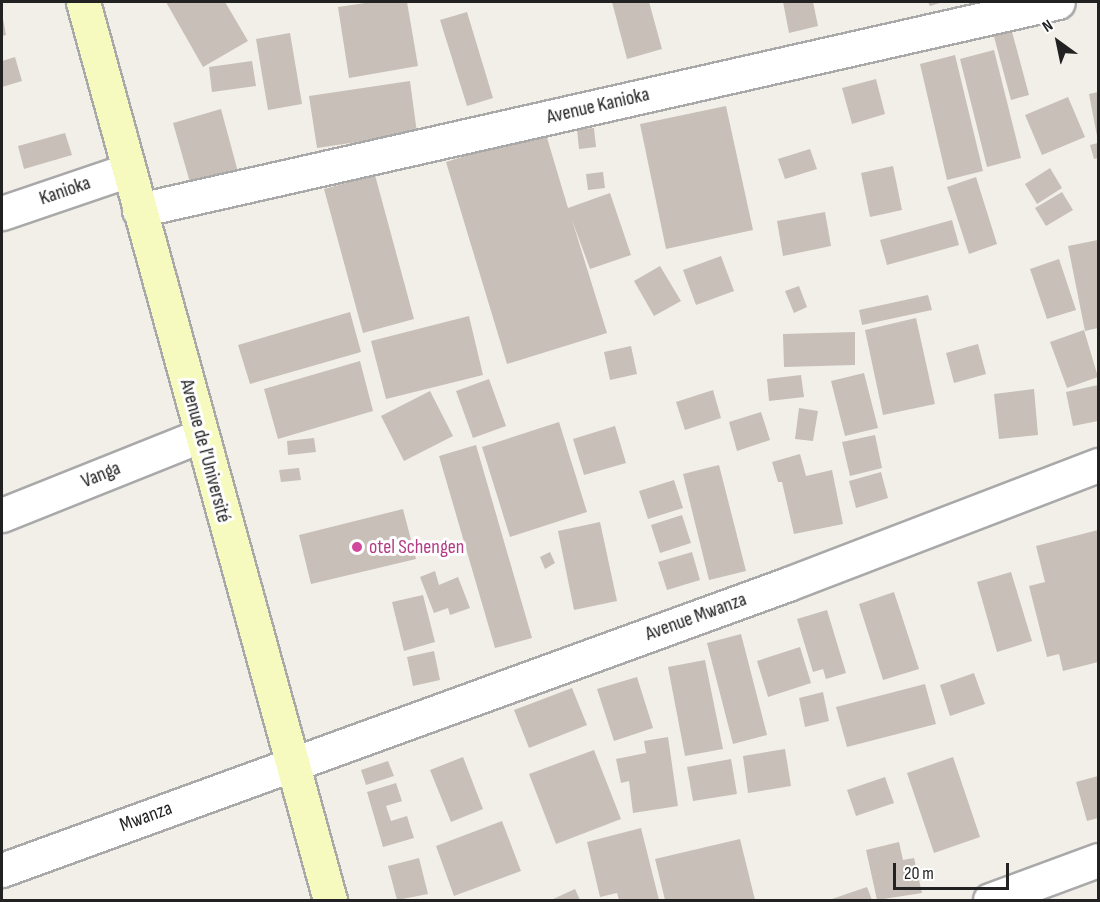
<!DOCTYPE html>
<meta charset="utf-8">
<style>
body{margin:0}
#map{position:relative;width:1100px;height:902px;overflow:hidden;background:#f2efe9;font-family:"Sofia Sans Condensed",sans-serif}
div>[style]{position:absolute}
.building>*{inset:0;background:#c7bfb8}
.roads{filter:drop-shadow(2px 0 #a9a9a9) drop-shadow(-2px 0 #a9a9a9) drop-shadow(0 2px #a9a9a9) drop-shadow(0 -2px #a9a9a9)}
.street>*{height:33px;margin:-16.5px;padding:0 16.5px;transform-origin:16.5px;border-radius:16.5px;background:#fff}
.secondary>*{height:33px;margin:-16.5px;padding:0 16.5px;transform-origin:16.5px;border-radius:16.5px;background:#f7fabf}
.dots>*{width:16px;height:16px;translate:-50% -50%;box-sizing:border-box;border:3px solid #fff;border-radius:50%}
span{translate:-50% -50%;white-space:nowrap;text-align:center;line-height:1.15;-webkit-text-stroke:6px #fff;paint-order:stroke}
.street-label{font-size:20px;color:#222}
.hotel-label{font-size:20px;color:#b23c85}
.left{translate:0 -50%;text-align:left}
.frame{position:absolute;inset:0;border:3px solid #222;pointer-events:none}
.north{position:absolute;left:1028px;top:12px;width:60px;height:60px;-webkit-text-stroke:4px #fff;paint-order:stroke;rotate:327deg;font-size:16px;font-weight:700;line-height:24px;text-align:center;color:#222}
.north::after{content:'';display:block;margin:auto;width:21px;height:27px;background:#222;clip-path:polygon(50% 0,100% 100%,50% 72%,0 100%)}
.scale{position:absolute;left:893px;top:863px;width:116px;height:27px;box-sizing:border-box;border:3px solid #222;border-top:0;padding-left:8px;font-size:18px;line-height:21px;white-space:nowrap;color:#222;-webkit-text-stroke:4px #fff;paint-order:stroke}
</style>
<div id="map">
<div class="building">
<div style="clip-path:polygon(166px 2px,225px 2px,248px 41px,203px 67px)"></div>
<div style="clip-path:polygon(372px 2px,407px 2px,418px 66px,349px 78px,338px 7px)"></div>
<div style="clip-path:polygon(612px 2px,649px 2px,662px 49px,627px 59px)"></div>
<div style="clip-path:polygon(783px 2px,813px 2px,818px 26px,789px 33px)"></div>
<div style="clip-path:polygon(928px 2px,943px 2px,930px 6px)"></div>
<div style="clip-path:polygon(467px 12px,493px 98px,467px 106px,440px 20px)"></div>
<div style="clip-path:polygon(2px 13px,6px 35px,2px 36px)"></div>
<div style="clip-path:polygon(1011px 28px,1029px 95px,1011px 100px,993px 33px)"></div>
<div style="clip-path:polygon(290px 33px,302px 104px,268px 110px,256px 39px)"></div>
<div style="clip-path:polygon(994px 50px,1021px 158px,987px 167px,960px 59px)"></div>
<div style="clip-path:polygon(955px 55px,983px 171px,947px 180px,920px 64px)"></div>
<div style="clip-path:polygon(15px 57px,22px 81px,2px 87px,2px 61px)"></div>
<div style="clip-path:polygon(252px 61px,256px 86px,212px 92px,209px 67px)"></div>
<div style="clip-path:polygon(876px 79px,885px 114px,852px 124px,842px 88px)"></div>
<div style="clip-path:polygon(410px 81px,417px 133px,317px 148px,309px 96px)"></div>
<div style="clip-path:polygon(1098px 92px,1098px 135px,1097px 136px,1089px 94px)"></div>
<div style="clip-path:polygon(1068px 97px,1085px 137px,1042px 155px,1025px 115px)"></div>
<div style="clip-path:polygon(726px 106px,753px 230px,666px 249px,640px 124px)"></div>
<div style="clip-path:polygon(221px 109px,238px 172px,191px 186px,173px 123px)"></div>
<div style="clip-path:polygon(594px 128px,596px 147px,579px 149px,577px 129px)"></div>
<div style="clip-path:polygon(545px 131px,568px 208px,610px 193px,631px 255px,590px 269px,572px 220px,607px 333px,507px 364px,446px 162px)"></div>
<div style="clip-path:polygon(65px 133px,72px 155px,24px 169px,18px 146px)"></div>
<div style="clip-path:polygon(1098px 143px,1098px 158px,1094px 159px,1090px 145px)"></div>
<div style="clip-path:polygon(810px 149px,817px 169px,785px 179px,778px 159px)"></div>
<div style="clip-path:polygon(893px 166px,902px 210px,870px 217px,861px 173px)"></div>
<div style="clip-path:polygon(1050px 168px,1062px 188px,1037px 204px,1025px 184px)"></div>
<div style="clip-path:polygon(603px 172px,605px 188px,588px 190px,586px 174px)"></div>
<div style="clip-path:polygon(375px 175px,414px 319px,363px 333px,324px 189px)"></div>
<div style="clip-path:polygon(976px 177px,997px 244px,969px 254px,947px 187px)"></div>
<div style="clip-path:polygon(1062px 192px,1073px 210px,1046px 226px,1035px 208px)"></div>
<div style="clip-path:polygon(825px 212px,831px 246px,783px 256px,777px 221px)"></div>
<div style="clip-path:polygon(952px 220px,959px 245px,887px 265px,880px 240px)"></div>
<div style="clip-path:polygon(1098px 240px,1098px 328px,1085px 331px,1068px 246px)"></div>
<div style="clip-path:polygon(721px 256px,734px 291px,696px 305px,683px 270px)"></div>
<div style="clip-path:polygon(1059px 259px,1076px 310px,1047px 319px,1030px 269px)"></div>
<div style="clip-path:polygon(660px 266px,681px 301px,654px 316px,634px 281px)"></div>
<div style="clip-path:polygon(799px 286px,807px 307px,794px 313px,785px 291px)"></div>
<div style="clip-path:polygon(928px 295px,932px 310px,862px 325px,859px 310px)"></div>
<div style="clip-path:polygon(350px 312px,361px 352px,250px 384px,238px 345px)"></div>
<div style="clip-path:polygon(469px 316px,483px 375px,386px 399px,371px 341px)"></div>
<div style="clip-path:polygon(916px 318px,935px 404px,883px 415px,865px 330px)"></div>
<div style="clip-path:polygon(1084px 330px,1098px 377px,1067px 388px,1050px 342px)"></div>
<div style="clip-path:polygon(855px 332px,855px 365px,784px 367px,783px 334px)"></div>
<div style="clip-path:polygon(978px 344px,986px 374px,954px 383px,946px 353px)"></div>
<div style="clip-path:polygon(631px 346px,637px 374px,610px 380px,604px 352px)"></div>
<div style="clip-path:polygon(360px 361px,373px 411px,278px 439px,264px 389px)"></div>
<div style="clip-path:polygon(864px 373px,878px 428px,845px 436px,831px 381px)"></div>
<div style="clip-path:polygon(801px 375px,804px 397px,769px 401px,767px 379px)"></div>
<div style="clip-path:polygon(489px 379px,506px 426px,473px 438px,456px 391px)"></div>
<div style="clip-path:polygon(1098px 385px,1098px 421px,1073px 426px,1066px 392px)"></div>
<div style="clip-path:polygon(1034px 389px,1038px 435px,999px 439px,994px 394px)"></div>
<div style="clip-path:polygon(713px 390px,721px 418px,685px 430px,676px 402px)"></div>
<div style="clip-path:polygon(430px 391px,453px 436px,404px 461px,381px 416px)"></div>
<div style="clip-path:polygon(799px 408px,818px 411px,813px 441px,795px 439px)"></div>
<div style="clip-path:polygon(761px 412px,770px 440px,737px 451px,729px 422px)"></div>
<div style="clip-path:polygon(559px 422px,587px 512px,510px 537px,482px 447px)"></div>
<div style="clip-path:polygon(615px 426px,626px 463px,584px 475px,573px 439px)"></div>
<div style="clip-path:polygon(875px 435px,882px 468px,850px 476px,842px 442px)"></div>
<div style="clip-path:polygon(314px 438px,316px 452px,288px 455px,287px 441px)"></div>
<div style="clip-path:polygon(476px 445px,532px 638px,495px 648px,439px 456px)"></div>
<div style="clip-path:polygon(800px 454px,806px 476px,832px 470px,843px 524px,794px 534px,782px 482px,778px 482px,772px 462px)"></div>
<div style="clip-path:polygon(719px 465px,746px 571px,709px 580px,683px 474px)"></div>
<div style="clip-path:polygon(299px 468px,301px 480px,281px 482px,279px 470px)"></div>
<div style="clip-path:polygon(881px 472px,888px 498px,856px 508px,849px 481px)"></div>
<div style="clip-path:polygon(674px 480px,683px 508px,648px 519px,639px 491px)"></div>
<div style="clip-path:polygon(403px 509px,416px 559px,311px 584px,299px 535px)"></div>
<div style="clip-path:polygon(682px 515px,691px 543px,660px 553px,651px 525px)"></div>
<div style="clip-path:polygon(600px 522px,617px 601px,574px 610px,558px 531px)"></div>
<div style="clip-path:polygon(1098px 530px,1098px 662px,1063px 671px,1059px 654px,1047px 657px,1029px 586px,1045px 582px,1036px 546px)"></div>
<div style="clip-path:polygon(550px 552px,555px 563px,545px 569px,540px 557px)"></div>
<div style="clip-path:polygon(692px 552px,700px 580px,667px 590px,658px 562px)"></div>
<div style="clip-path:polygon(435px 571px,439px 585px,458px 577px,470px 608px,450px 615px,448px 608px,434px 613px,420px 577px)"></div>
<div style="clip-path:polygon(1011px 572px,1032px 641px,997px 652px,977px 582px)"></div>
<div style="clip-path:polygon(894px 592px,919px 669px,883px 680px,859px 604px)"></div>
<div style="clip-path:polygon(423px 595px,435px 642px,404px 651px,392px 602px)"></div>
<div style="clip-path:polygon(827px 610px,846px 673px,826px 679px,823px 669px,813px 672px,797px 619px)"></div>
<div style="clip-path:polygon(741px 634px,767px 735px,733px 744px,707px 643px)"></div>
<div style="clip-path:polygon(800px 647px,811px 683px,768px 697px,757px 661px)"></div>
<div style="clip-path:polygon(434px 651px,440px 680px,413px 686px,407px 657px)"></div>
<div style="clip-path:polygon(705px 660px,723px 749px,685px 756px,668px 667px)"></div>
<div style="clip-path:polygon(974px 673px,985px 704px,950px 716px,940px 685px)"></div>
<div style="clip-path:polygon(637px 677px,653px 728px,614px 741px,597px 689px)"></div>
<div style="clip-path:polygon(925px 684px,936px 724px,847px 747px,836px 707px)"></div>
<div style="clip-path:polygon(572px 688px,587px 725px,529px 748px,514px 710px)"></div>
<div style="clip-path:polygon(823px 692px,829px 721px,805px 727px,799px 698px)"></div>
<div style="clip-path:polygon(668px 737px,678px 806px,633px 813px,629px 781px,621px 783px,616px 759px,646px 753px,644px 741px)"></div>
<div style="clip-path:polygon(785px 749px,791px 786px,748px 793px,743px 756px)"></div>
<div style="clip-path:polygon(594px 750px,621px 819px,556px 844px,529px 774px)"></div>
<div style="clip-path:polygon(463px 757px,483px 809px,451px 822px,430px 770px)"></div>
<div style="clip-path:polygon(953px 757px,980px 837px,934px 853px,907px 773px)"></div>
<div style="clip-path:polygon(731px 759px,737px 794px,693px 801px,687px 767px)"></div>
<div style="clip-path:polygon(388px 761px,394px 776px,366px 785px,361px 770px)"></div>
<div style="clip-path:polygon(1098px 776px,1098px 818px,1087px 821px,1076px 782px)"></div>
<div style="clip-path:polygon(885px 777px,894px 803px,856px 816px,847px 790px)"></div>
<div style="clip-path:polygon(396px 783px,402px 801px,386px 806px,391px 821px,407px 816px,414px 838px,383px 847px,367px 792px)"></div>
<div style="clip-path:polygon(502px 821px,521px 871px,454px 896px,436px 846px)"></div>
<div style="clip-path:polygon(641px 828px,659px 900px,619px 900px,617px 893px,600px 897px,587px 842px)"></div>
<div style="clip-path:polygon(740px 839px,755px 900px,665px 900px,655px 859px)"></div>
<div style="clip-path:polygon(899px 842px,903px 860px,914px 858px,922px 893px,877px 900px,866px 850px)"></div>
<div style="clip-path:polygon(419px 858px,428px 894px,397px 900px,388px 866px)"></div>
<div style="clip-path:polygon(867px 887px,872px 900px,829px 900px)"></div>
<div style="clip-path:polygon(575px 889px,580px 900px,551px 900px)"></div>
</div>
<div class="roads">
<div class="street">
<div style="left:139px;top:210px;width:942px;rotate:-12.75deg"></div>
<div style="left:2px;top:213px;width:133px;rotate:-18.8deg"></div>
<div style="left:2px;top:515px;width:213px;rotate:-21.8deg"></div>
<div style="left:2px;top:870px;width:836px;rotate:-19.99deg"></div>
<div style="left:788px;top:584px;width:332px;rotate:-21deg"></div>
<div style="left:990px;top:900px;width:115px;rotate:-20.3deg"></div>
</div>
<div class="secondary">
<div style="left:83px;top:2px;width:931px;rotate:74.62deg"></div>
</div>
</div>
<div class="dots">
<div style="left:357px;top:547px;background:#d1479c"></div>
</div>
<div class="street-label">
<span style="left:598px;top:106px;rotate:-13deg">Avenue Kanioka</span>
<span style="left:65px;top:191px;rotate:-19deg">Kanioka</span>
<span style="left:205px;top:451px;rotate:75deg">Avenue de l’Université</span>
<span style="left:101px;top:475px;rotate:-22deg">Vanga</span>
<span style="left:696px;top:617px;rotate:-20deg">Avenue Mwanza</span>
<span style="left:146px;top:817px;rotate:-20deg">Mwanza</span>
</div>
<div class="hotel-label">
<span class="left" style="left:369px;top:547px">otel Schengen</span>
</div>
<div class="frame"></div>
<div class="north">N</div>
<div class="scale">20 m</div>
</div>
